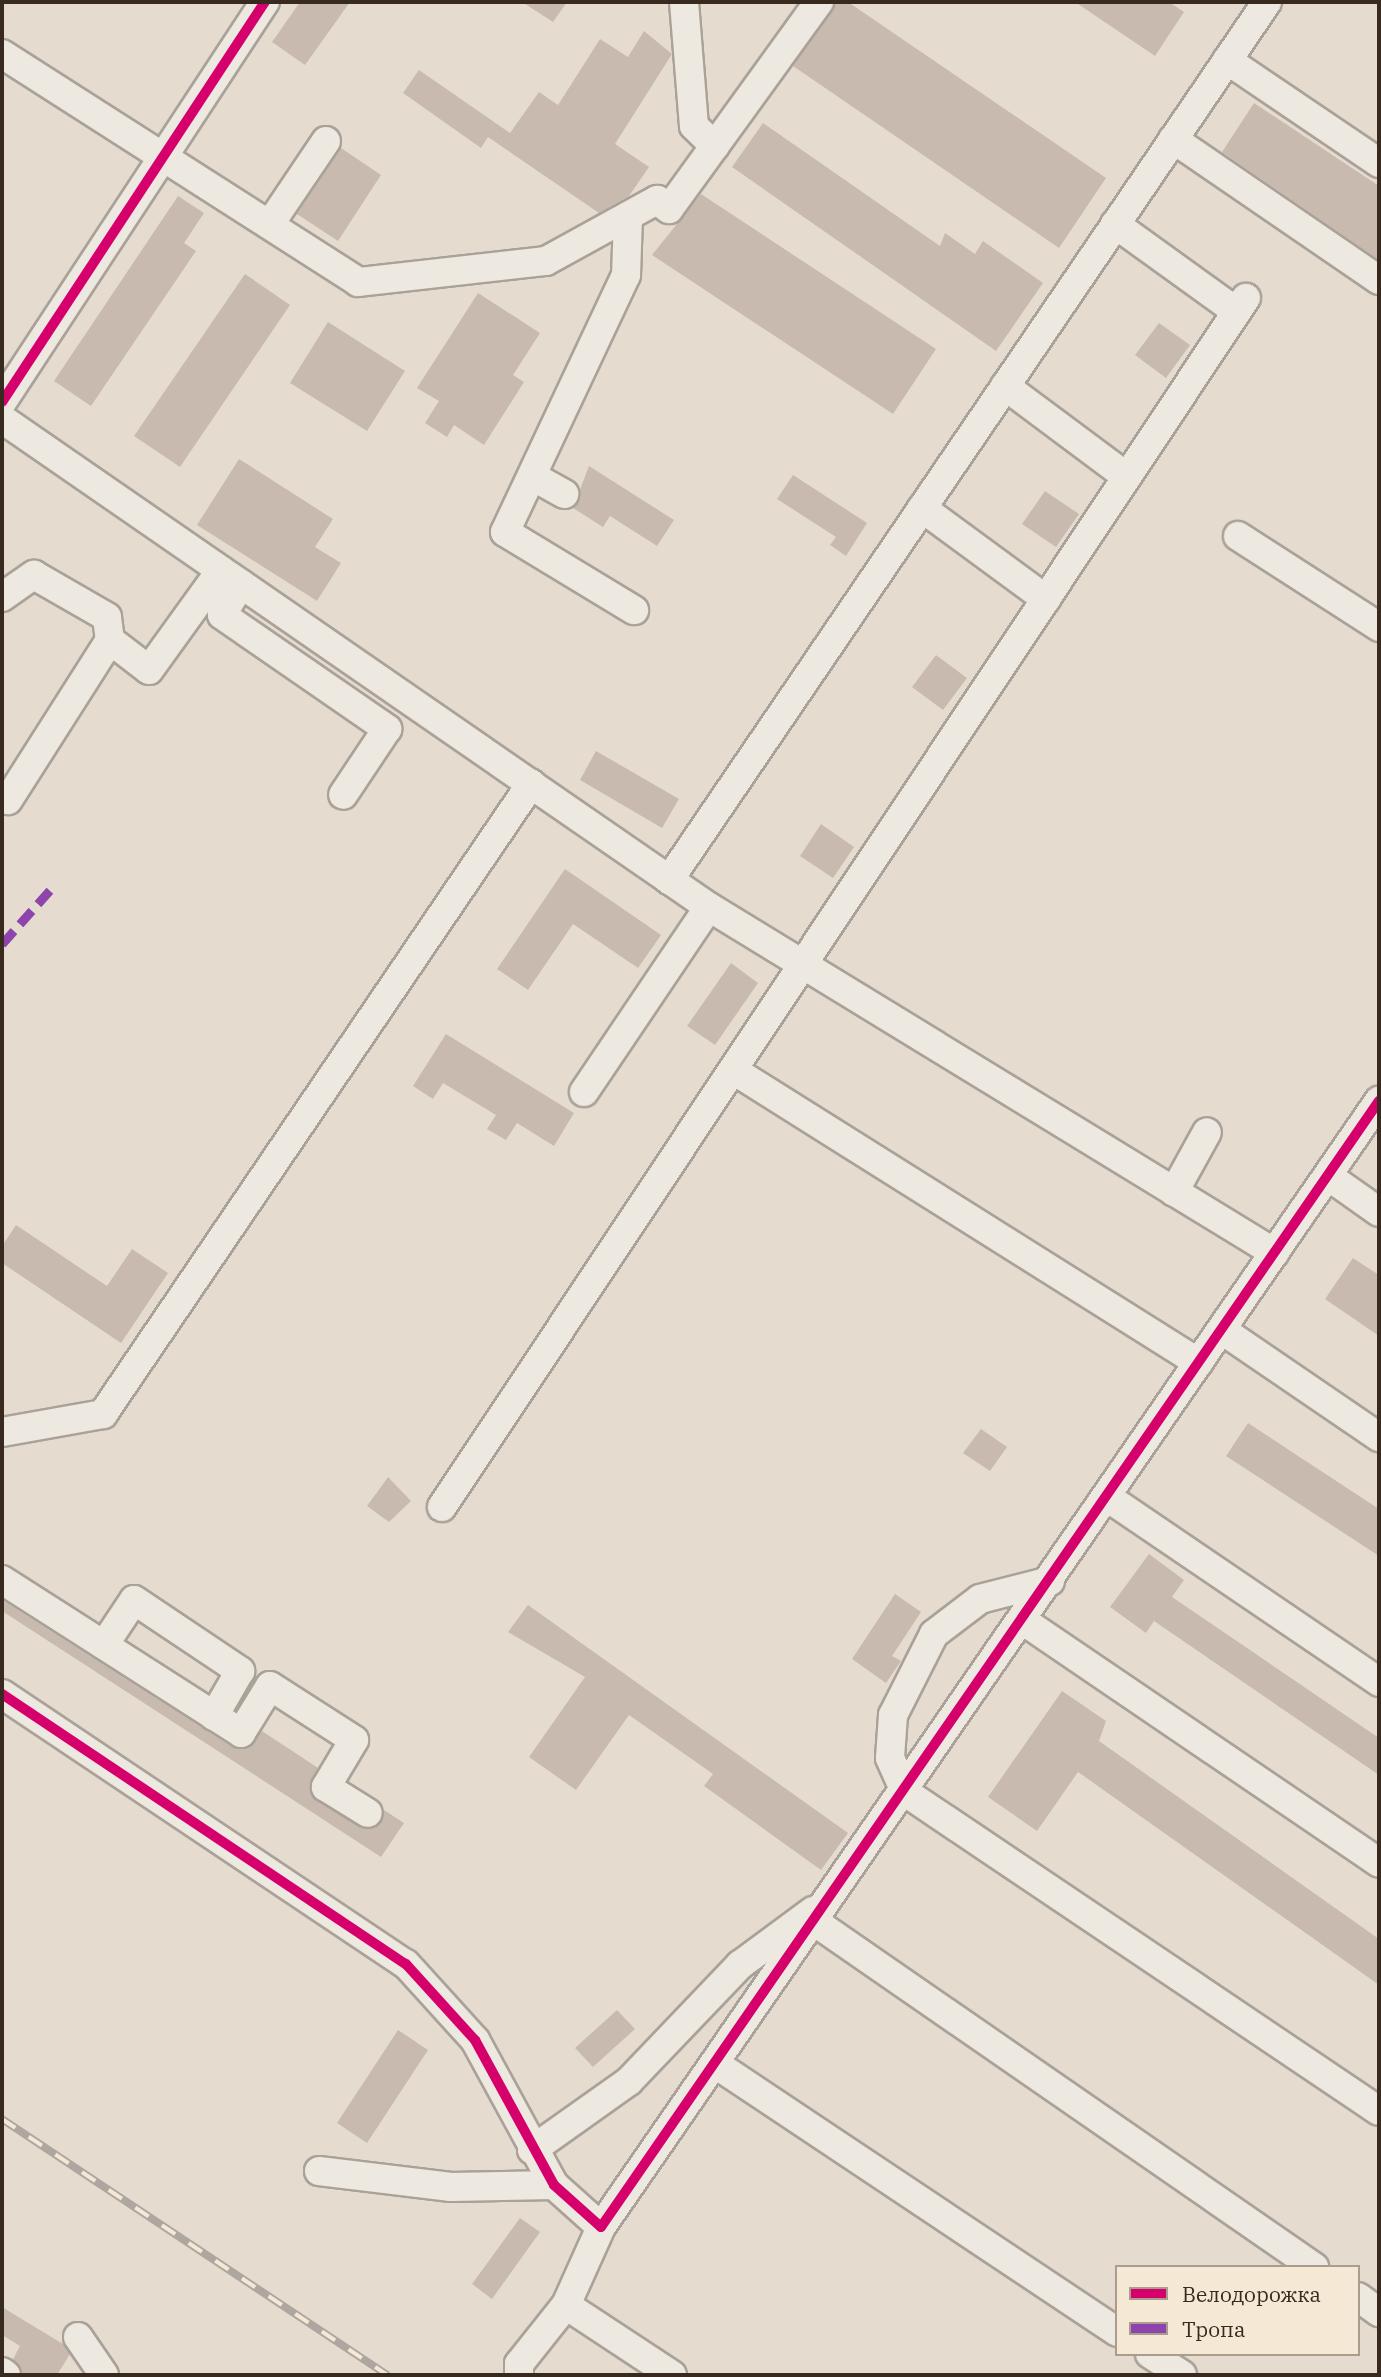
<!DOCTYPE html>
<meta charset="utf-8">
<style>
body{margin:0}
#map{position:relative;width:1381px;height:2377px;overflow:hidden;background:#e5dccf;font-family:"IBM Plex Serif",serif}
div>[style]{position:absolute}
.building>*{inset:0;background:#c9bab0}
.roads{filter:drop-shadow(2px 0 #aaa298) drop-shadow(-2px 0 #aaa298) drop-shadow(0 2px #aaa298) drop-shadow(0 -2px #aaa298)}
.minor>*{height:28px;margin:-14px;padding:0 14px;transform-origin:14px;border-radius:14px;background:#ede8e0}
.rail>*{height:8px;margin-top:-4px;transform-origin:0;background:repeating-linear-gradient(90deg,#f5e9d6 0 16px,#ada7a0 0 32px);box-sizing:border-box;border-block:2px solid #ada7a0}
.quiet>*{height:9px;margin-top:-4.5px;transform-origin:0;background:repeating-linear-gradient(90deg,#8e44ad 0 18px,transparent 0 27px)}
.cycleway>*{height:10px;margin:-5px;padding:0 5px;transform-origin:5px;border-radius:5px;background:#d6006c}
span{translate:-50% -50%;white-space:nowrap;text-align:center;line-height:1.15;-webkit-text-stroke:5px #f5e9d6;paint-order:stroke}
.frame{position:absolute;inset:0;border:4px solid #392a1f;pointer-events:none}
.legend{position:absolute;left:1115px;top:2265px;width:245px;height:91px;box-sizing:border-box;background:#f5e9d6;border:2px solid #aa9d8d;margin:0;padding:9px 12px;list-style:none;font-size:21px;color:#392a1f}
.legend li{display:flex;align-items:center;gap:14px;height:35px}
.legend b{width:35px;border:2px solid #aa9d8d}
</style>
<div id="map">
<div class="building">
<div style="clip-path:polygon(300px 2px,350px 2px,305px 65px,272px 42px)"></div>
<div style="clip-path:polygon(522px 2px,567px 2px,553px 22px)"></div>
<div style="clip-path:polygon(835px 2px,848px 2px,1106px 178px,1059px 248px,793px 66px)"></div>
<div style="clip-path:polygon(1075px 2px,1169px 2px,1184px 12px,1155px 56px)"></div>
<div style="clip-path:polygon(644px 31px,672px 54px,615px 144px,649px 167px,629px 196px,599px 213px,488px 137px,481px 148px,403px 93px,419px 70px,510px 133px,539px 92px,558px 105px,600px 39px,628px 57px)"></div>
<div style="clip-path:polygon(1254px 103px,1379px 186px,1379px 260px,1222px 152px)"></div>
<div style="clip-path:polygon(763px 123px,940px 246px,945px 233px,975px 254px,983px 241px,1043px 283px,996px 351px,732px 167px)"></div>
<div style="clip-path:polygon(341px 148px,381px 175px,338px 241px,297px 214px)"></div>
<div style="clip-path:polygon(701px 194px,936px 349px,893px 414px,652px 255px)"></div>
<div style="clip-path:polygon(178px 196px,204px 213px,184px 243px,196px 251px,91px 406px,54px 381px)"></div>
<div style="clip-path:polygon(245px 274px,290px 305px,180px 467px,134px 436px)"></div>
<div style="clip-path:polygon(478px 293px,540px 333px,513px 375px,524px 382px,484px 445px,454px 425px,447px 437px,425px 423px,439px 401px,417px 388px)"></div>
<div style="clip-path:polygon(328px 322px,405px 371px,367px 431px,290px 383px)"></div>
<div style="clip-path:polygon(1159px 323px,1190px 345px,1166px 378px,1135px 355px)"></div>
<div style="clip-path:polygon(239px 459px,333px 519px,315px 547px,341px 563px,317px 601px,197px 525px)"></div>
<div style="clip-path:polygon(589px 466px,674px 520px,657px 546px,610px 516px,603px 527px,573px 508px)"></div>
<div style="clip-path:polygon(793px 475px,867px 523px,846px 556px,830px 545px,836px 537px,777px 499px)"></div>
<div style="clip-path:polygon(1045px 491px,1079px 514px,1056px 547px,1022px 524px)"></div>
<div style="clip-path:polygon(936px 655px,967px 678px,943px 710px,912px 687px)"></div>
<div style="clip-path:polygon(596px 751px,679px 799px,662px 828px,580px 780px)"></div>
<div style="clip-path:polygon(821px 824px,854px 847px,833px 878px,800px 856px)"></div>
<div style="clip-path:polygon(565px 869px,661px 935px,638px 968px,573px 924px,528px 990px,497px 969px)"></div>
<div style="clip-path:polygon(731px 963px,758px 983px,715px 1045px,687px 1026px)"></div>
<div style="clip-path:polygon(446px 1034px,574px 1113px,554px 1146px,517px 1123px,506px 1140px,487px 1129px,496px 1115px,443px 1083px,433px 1099px,413px 1086px)"></div>
<div style="clip-path:polygon(16px 1225px,107px 1286px,132px 1249px,168px 1273px,121px 1343px,2px 1263px,2px 1246px)"></div>
<div style="clip-path:polygon(1353px 1258px,1379px 1275px,1379px 1336px,1325px 1299px)"></div>
<div style="clip-path:polygon(1248px 1423px,1379px 1509px,1379px 1556px,1226px 1456px)"></div>
<div style="clip-path:polygon(981px 1429px,1007px 1447px,990px 1471px,963px 1453px)"></div>
<div style="clip-path:polygon(388px 1477px,411px 1501px,389px 1522px,367px 1506px)"></div>
<div style="clip-path:polygon(1149px 1554px,1184px 1580px,1172px 1597px,1379px 1738px,1379px 1775px,1154px 1621px,1146px 1633px,1110px 1607px)"></div>
<div style="clip-path:polygon(895px 1594px,921px 1612px,892px 1656px,901px 1661px,886px 1683px,852px 1659px)"></div>
<div style="clip-path:polygon(2px 1600px,232px 1747px,249px 1747px,262px 1731px,318px 1768px,312px 1796px,359px 1827px,376px 1827px,384px 1810px,404px 1823px,381px 1857px,2px 1611px)"></div>
<div style="clip-path:polygon(528px 1605px,848px 1833px,821px 1870px,704px 1786px,713px 1774px,629px 1715px,576px 1790px,529px 1757px,585px 1677px,508px 1632px)"></div>
<div style="clip-path:polygon(1062px 1691px,1106px 1721px,1099px 1741px,1379px 1939px,1379px 1985px,1078px 1772px,1037px 1831px,988px 1797px)"></div>
<div style="clip-path:polygon(617px 2010px,635px 2029px,593px 2067px,575px 2048px)"></div>
<div style="clip-path:polygon(398px 2030px,428px 2050px,367px 2143px,337px 2123px)"></div>
<div style="clip-path:polygon(520px 2218px,540px 2232px,492px 2299px,472px 2284px)"></div>
<div style="clip-path:polygon(2px 2307px,63px 2344px,70px 2354px,57px 2375px,22px 2375px,13px 2359px,20px 2346px,2px 2335px)"></div>
</div>
<div class="roads">
<div class="minor">
<div style="left:684px;top:2px;width:124px;rotate:85.4deg"></div>
<div style="left:694px;top:126px;width:29px;rotate:44deg"></div>
<div style="left:2px;top:54px;width:423px;rotate:32.6deg"></div>
<div style="left:358px;top:282px;width:189px;rotate:-6.4deg"></div>
<div style="left:546px;top:261px;width:127px;rotate:-28.8deg"></div>
<div style="left:657px;top:200px;width:15px;rotate:37deg"></div>
<div style="left:669px;top:209px;width:256px;rotate:-54.1deg"></div>
<div style="left:1227px;top:60px;width:184px;rotate:34.1deg"></div>
<div style="left:1173px;top:139px;width:250px;rotate:34.4deg"></div>
<div style="left:628px;top:216px;width:59px;rotate:91.9deg"></div>
<div style="left:626px;top:275px;width:284px;rotate:115.2deg"></div>
<div style="left:505px;top:532px;width:151px;rotate:31.2deg"></div>
<div style="left:270px;top:224px;width:100px;rotate:-56deg"></div>
<div style="left:1115px;top:224px;width:150px;rotate:35.8deg"></div>
<div style="left:1005px;top:386px;width:152px;rotate:36.7deg"></div>
<div style="left:2px;top:402px;width:479px;rotate:-56.7deg"></div>
<div style="left:2px;top:419px;width:859px;rotate:34.62deg"></div>
<div style="left:709px;top:907px;width:663px;rotate:31.44deg"></div>
<div style="left:532px;top:476px;width:37px;rotate:29deg"></div>
<div style="left:922px;top:508px;width:154px;rotate:36.3deg"></div>
<div style="left:1238px;top:536px;width:168px;rotate:32.8deg"></div>
<div style="left:241px;top:584px;width:36px;rotate:122deg"></div>
<div style="left:222px;top:615px;width:201px;rotate:34.6deg"></div>
<div style="left:387px;top:729px;width:79px;rotate:123.7deg"></div>
<div style="left:2px;top:597px;width:39px;rotate:-35deg"></div>
<div style="left:34px;top:575px;width:84px;rotate:29.9deg"></div>
<div style="left:107px;top:617px;width:23px;rotate:83deg"></div>
<div style="left:110px;top:640px;width:190px;rotate:122.5deg"></div>
<div style="left:110px;top:640px;width:49px;rotate:37.6deg"></div>
<div style="left:149px;top:670px;width:123px;rotate:-54.2deg"></div>
<div style="left:669px;top:880px;width:1062px;rotate:-55.74deg"></div>
<div style="left:733px;top:1070px;width:550px;rotate:32.16deg"></div>
<div style="left:584px;top:1092px;width:223px;rotate:-56deg"></div>
<div style="left:1328px;top:1176px;width:62px;rotate:35.2deg"></div>
<div style="left:1174px;top:1192px;width:68px;rotate:-61.2deg"></div>
<div style="left:1222px;top:1330px;width:190px;rotate:34.3deg"></div>
<div style="left:2px;top:1432px;width:103px;rotate:-10.1deg"></div>
<div style="left:103px;top:1414px;width:762px;rotate:-55.81deg"></div>
<div style="left:1107px;top:1497px;width:329px;rotate:34.2deg"></div>
<div style="left:442px;top:1507px;width:1452px;rotate:-56.38deg"></div>
<div style="left:2px;top:1580px;width:284px;rotate:32.6deg"></div>
<div style="left:241px;top:1733px;width:55px;rotate:-58.3deg"></div>
<div style="left:270px;top:1686px;width:100px;rotate:32.7deg"></div>
<div style="left:354px;top:1740px;width:55px;rotate:120.8deg"></div>
<div style="left:326px;top:1787px;width:49px;rotate:31.8deg"></div>
<div style="left:1050px;top:1581px;width:72px;rotate:165.6deg"></div>
<div style="left:980px;top:1599px;width:58px;rotate:142.7deg"></div>
<div style="left:934px;top:1634px;width:91px;rotate:116.8deg"></div>
<div style="left:893px;top:1715px;width:43px;rotate:94deg"></div>
<div style="left:890px;top:1758px;width:37px;rotate:66deg"></div>
<div style="left:905px;top:1792px;width:571px;rotate:33.94deg"></div>
<div style="left:1022px;top:1620px;width:432px;rotate:34.2deg"></div>
<div style="left:104px;top:1645px;width:54px;rotate:-56.3deg"></div>
<div style="left:134px;top:1600px;width:128px;rotate:33.8deg"></div>
<div style="left:240px;top:1671px;width:52px;rotate:120deg"></div>
<div style="left:2px;top:1694px;width:486px;rotate:33.8deg"></div>
<div style="left:406px;top:1964px;width:103px;rotate:47.8deg"></div>
<div style="left:475px;top:2040px;width:165px;rotate:61.4deg"></div>
<div style="left:554px;top:2185px;width:63px;rotate:41.8deg"></div>
<div style="left:815px;top:1922px;width:607px;rotate:34.66deg"></div>
<div style="left:717px;top:2065px;width:481px;rotate:33.7deg"></div>
<div style="left:532px;top:2150px;width:119px;rotate:-35.4deg"></div>
<div style="left:629px;top:2081px;width:161px;rotate:-46.3deg"></div>
<div style="left:740px;top:1965px;width:91px;rotate:-36.5deg"></div>
<div style="left:319px;top:2171px;width:133px;rotate:6.9deg"></div>
<div style="left:451px;top:2187px;width:103px;rotate:-1.1deg"></div>
<div style="left:1358px;top:2297px;width:26px;rotate:36deg"></div>
<div style="left:78px;top:2337px;width:46px;rotate:55.6deg"></div>
<div style="left:1150px;top:2354px;width:38px;rotate:33deg"></div>
<div style="left:2px;top:2372px;width:5px;rotate:37deg"></div>
<div style="left:519px;top:2375px;width:11px;rotate:-90deg"></div>
<div style="left:519px;top:2364px;width:75px;rotate:-51.5deg"></div>
<div style="left:672px;top:2375px;width:127px;rotate:-146.6deg"></div>
<div style="left:566px;top:2305px;width:85px;rotate:-65.8deg"></div>
<div style="left:601px;top:2227px;width:1369px;rotate:-55.36deg"></div>
</div>
</div>
<div class="rail">
<div style="left:2px;top:2119px;width:463px;rotate:33.6deg"></div>
</div>
<div class="quiet">
<div style="left:2px;top:944px;width:74px;rotate:-48.3deg"></div>
</div>
<div class="cycleway">
<div style="left:2px;top:402px;width:479px;rotate:-56.7deg"></div>
<div style="left:2px;top:1694px;width:486px;rotate:33.8deg"></div>
<div style="left:406px;top:1964px;width:103px;rotate:47.8deg"></div>
<div style="left:475px;top:2040px;width:165px;rotate:61.4deg"></div>
<div style="left:554px;top:2185px;width:63px;rotate:41.8deg"></div>
<div style="left:601px;top:2227px;width:1369px;rotate:-55.36deg"></div>
</div>
<div class="frame"></div>
<ul class="legend">
<li><b style="height:9px;background:#d6006c"></b>Велодорожка</li>
<li><b style="height:9px;background:#8e44ad"></b>Тропа</li>
</ul>
</div>
